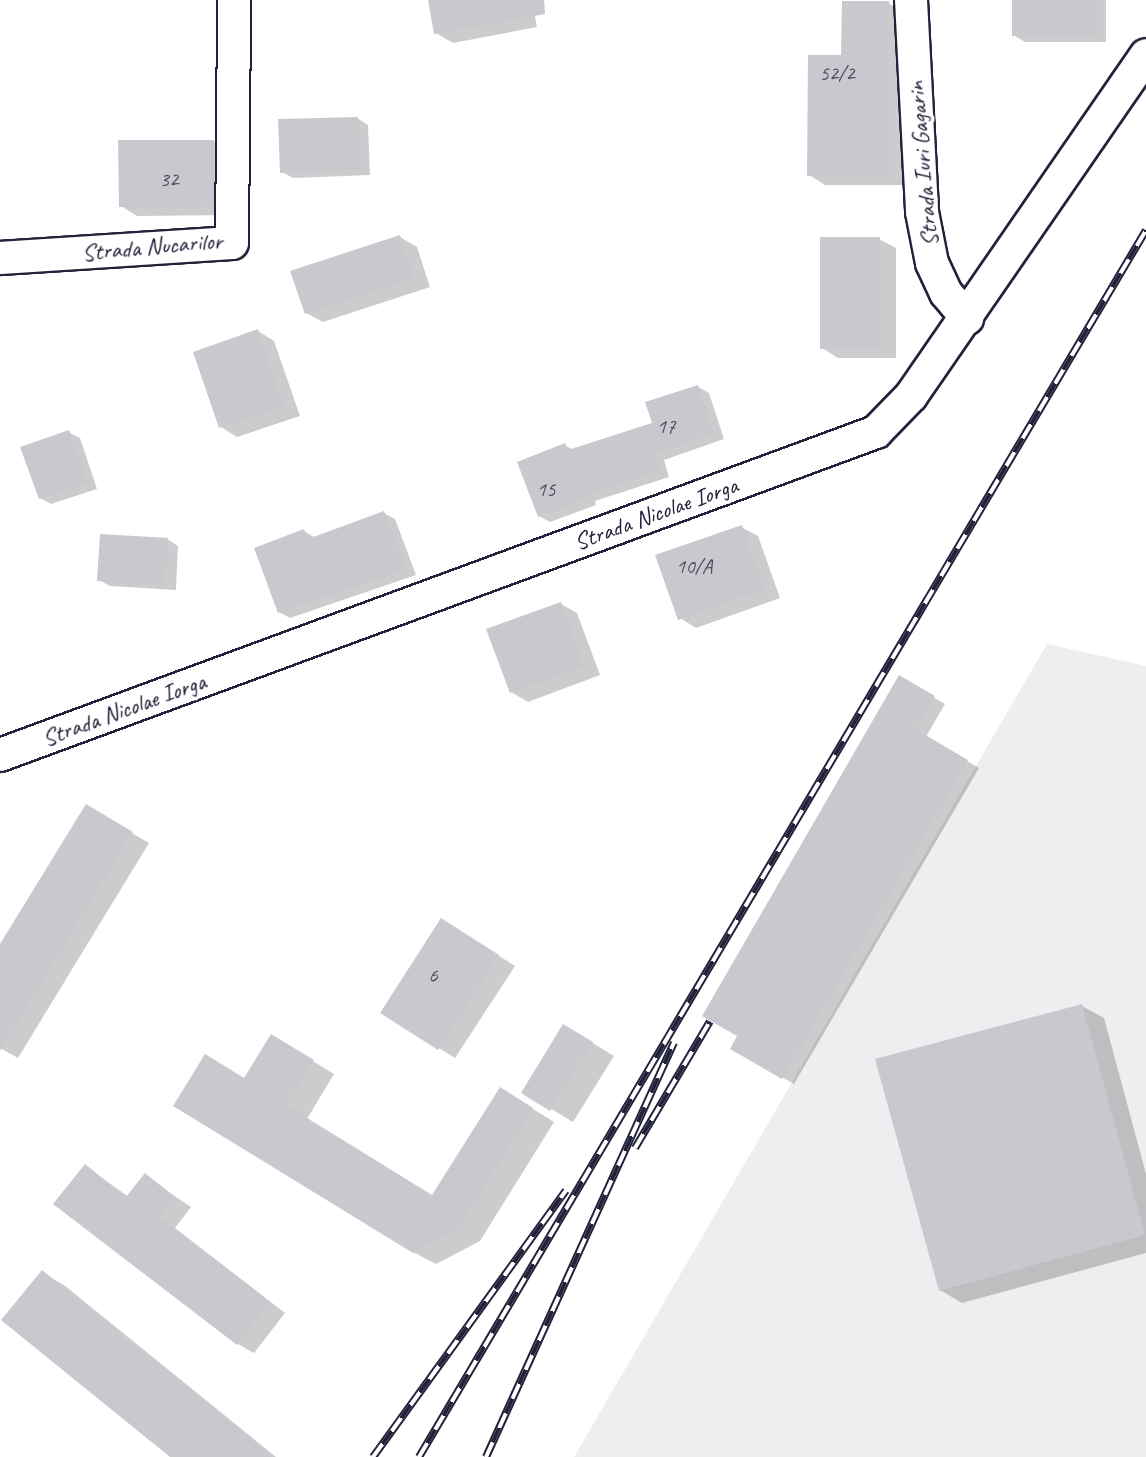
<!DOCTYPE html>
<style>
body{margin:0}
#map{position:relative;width:1146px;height:1457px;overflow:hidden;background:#fff;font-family:Caveat,sans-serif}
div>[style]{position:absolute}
.built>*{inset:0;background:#eeeef1}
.shadow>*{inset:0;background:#0003}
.building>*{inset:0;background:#c8c8cf}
.roads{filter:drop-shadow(2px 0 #22223b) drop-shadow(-2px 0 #22223b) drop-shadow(0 2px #22223b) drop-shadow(0 -2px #22223b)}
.street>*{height:32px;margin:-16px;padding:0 16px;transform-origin:16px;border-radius:16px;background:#fff}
.rail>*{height:8px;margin-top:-4px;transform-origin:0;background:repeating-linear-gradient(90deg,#fff 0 16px,#22223b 0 32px);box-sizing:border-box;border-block:2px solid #22223b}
span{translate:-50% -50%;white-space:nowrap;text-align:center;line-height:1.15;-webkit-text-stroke:7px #fff;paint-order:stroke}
.number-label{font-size:21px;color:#4c4c60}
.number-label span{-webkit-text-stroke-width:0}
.street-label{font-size:24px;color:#22223b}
</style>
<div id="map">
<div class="built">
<div style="clip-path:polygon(1047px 644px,1146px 666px,1146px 1457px,574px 1457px)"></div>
</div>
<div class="shadow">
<div style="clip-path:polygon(429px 0,532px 0,537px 27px,453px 43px,436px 33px)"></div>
<div style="clip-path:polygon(1013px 0,1106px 0,1106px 42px,1025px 42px,1013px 35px)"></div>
<div style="clip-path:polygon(888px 3px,905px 13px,903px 185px,825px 185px,809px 175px,843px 56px)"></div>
<div style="clip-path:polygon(357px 118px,368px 125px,370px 175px,293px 178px,282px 172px)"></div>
<div style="clip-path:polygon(120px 142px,214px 142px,231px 151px,230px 215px,137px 216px,121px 206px)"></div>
<div style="clip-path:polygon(400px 237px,417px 247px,430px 287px,323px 322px,306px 313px)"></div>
<div style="clip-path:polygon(879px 239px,896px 248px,896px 358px,838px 358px,822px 348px)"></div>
<div style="clip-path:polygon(258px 331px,274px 341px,300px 416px,237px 437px,221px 427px)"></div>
<div style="clip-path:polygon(698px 387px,709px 393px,724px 439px,664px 460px,669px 477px,595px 501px,596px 505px,550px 522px,539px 516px,565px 445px,573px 450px,655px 424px)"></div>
<div style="clip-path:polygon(68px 432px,80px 438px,97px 489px,51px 504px,40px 498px)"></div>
<div style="clip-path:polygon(384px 513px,395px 519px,416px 575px,290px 618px,279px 612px,304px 531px,316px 538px)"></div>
<div style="clip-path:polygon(741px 527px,758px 536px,780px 598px,696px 628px,680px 618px)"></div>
<div style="clip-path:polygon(167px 539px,178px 546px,176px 590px,110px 586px,99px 580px)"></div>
<div style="clip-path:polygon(561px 604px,577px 613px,600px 675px,528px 702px,511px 692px)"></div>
<div style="clip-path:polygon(900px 678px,945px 704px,926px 737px,979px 768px,794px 1084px,733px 1049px)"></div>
<div style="clip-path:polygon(86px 806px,149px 843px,18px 1058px,0 1048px,0 948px)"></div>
<div style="clip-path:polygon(458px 930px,515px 966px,455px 1058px,382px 1013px)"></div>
<div style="clip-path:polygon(1082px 1006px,1104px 1018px,1146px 1174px,1146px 1253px,962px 1303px,940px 1290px)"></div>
<div style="clip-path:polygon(586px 1039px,614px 1056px,573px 1122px,523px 1092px)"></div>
<div style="clip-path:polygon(293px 1049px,334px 1074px,307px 1119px,433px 1197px,522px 1102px,554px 1122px,480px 1241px,436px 1264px,413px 1252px,245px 1079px)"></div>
<div style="clip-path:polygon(85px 1166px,129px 1197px,145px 1176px,191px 1207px,175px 1228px,285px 1313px,254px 1353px,238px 1344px)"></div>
<div style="clip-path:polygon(42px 1273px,64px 1285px,276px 1457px,173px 1457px)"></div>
</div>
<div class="building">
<div style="clip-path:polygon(428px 0,544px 0,545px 14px,434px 34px)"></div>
<div style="clip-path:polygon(1012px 0,1095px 0,1095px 36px,1012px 36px)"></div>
<div style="clip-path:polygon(842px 1px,889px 1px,887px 176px,807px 176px,808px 55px,841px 55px)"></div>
<div style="clip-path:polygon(358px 117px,360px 170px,280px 173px,278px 119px)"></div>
<div style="clip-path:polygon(118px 140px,214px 140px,214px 206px,119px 207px)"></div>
<div style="clip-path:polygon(400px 235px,414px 278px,305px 314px,290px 271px)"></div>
<div style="clip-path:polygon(820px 237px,880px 237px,880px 349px,820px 349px)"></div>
<div style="clip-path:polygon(258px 329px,284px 406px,219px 428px,193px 352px)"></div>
<div style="clip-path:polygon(698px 385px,714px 433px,654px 454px,659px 471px,585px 495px,586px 499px,538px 517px,517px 462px,565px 443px,568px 450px,652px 423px,645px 402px)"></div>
<div style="clip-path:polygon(69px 430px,87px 483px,39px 499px,20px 447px)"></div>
<div style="clip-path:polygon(384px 511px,406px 569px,278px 613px,254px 548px,304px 529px,308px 539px)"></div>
<div style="clip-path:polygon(742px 525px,764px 589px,678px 620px,655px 555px)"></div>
<div style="clip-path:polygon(100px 534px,168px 538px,165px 585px,97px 581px)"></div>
<div style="clip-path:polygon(561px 602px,584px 666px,510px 693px,486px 629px)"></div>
<div style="clip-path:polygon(899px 675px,935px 696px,915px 729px,968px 760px,782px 1079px,730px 1049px,737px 1036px,702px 1016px)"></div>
<div style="clip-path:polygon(86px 804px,133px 832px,0 1051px,0 944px)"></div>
<div style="clip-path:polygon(441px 918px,499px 955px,438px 1050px,380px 1013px)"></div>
<div style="clip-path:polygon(1082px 1004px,1145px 1235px,939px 1291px,875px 1059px)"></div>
<div style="clip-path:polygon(563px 1024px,593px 1042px,550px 1111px,521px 1093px)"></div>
<div style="clip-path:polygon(271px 1034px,314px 1060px,286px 1105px,432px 1195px,500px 1087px,533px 1108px,458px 1229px,413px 1253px,173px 1106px,205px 1054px,244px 1078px)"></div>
<div style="clip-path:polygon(85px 1164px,126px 1197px,145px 1173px,175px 1197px,159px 1217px,270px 1302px,237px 1345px,53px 1204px)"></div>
<div style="clip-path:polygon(42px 1270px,273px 1457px,170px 1457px,1px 1320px)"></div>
</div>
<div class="roads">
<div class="street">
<div style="left:911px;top:0;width:212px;rotate:87deg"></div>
<div style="left:922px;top:212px;width:52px;rotate:78.9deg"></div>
<div style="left:932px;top:263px;width:33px;rotate:65deg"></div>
<div style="left:946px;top:293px;width:33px;rotate:50deg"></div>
<div style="left:0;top:258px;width:232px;rotate:-3.7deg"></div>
<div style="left:232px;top:243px;width:243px;rotate:-89.5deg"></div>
<div style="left:0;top:755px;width:934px;rotate:-20.24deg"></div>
<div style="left:876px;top:432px;width:50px;rotate:-45.8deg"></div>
<div style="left:911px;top:396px;width:414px;rotate:-55.4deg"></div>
</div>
</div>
<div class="rail">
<div style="left:635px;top:1148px;width:147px;rotate:-59.4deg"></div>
<div style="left:373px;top:1457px;width:329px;rotate:-54.1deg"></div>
<div style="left:419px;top:1457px;width:1426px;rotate:-59.35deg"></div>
<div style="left:486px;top:1457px;width:455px;rotate:-65.6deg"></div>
</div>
<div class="number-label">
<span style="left:837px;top:73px">52/2</span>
<span style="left:169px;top:179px">32</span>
<span style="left:666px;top:426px">17</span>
<span style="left:546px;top:489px">15</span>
<span style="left:694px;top:566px">10/A</span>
<span style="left:433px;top:975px">6</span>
</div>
<div class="street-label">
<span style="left:923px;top:164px;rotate:-95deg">Strada Iuri Gagarin</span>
<span style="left:152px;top:247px;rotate:-5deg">Strada Nucarilor</span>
<span style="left:656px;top:514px;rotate:-20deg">Strada Nicolae Iorga</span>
<span style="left:124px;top:710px;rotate:-20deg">Strada Nicolae Iorga</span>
</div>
</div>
